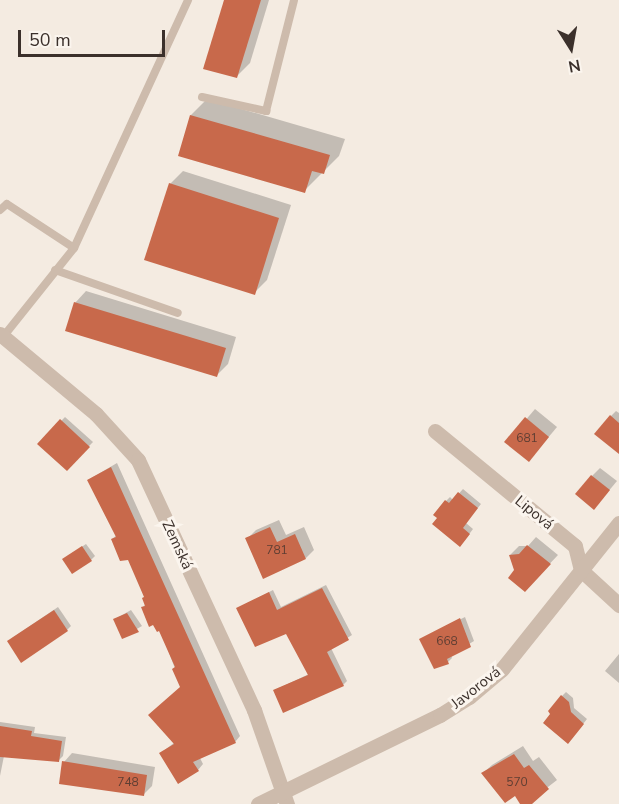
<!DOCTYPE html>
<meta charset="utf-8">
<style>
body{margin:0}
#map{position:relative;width:619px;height:804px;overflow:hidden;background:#f4ebe1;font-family:"Nunito Sans",sans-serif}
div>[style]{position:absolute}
.shadow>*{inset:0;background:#0003}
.building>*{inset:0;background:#c8694b}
.lane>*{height:8px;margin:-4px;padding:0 4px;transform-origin:4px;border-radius:4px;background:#cdbbac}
.street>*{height:15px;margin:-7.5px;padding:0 7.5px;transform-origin:7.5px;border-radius:7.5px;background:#cdbbac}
span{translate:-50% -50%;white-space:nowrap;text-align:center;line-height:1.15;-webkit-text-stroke:6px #fbf5ee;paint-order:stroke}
.number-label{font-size:12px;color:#5e3e33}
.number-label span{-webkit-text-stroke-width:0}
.street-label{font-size:15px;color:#3b302b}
.north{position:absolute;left:541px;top:18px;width:60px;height:60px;-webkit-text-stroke:4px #fbf5ee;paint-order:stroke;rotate:169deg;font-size:16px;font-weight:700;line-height:24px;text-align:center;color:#3b302b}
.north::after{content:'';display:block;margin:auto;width:21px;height:27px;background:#3b302b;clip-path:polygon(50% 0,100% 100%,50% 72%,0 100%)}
.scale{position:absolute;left:18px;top:30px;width:147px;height:27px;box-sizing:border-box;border:3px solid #3b302b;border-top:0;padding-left:8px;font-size:18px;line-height:21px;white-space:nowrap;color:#3b302b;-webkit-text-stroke:4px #fbf5ee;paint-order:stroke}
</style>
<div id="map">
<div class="shadow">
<div style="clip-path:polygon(225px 0,269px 0,250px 63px,237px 76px)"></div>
<div style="clip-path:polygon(207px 99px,345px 139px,339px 156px,304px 191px,179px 155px,191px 115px)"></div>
<div style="clip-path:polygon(183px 171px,291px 205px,267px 280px,254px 293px,170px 184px)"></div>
<div style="clip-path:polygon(86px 291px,236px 337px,228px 364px,217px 375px,75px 303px)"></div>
<div style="clip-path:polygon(535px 409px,557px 427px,537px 451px,507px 442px)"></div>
<div style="clip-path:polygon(616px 411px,619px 413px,619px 452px,611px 416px)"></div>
<div style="clip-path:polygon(65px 417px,93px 442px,67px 469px,39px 444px)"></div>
<div style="clip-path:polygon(117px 463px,240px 736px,235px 742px,200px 758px,203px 764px,198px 770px,161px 753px,175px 742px,182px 687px,160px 629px,142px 608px,146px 604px,146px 596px,129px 559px,112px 539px,117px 535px,88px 480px)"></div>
<div style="clip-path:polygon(600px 468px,617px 481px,602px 499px,592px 476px)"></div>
<div style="clip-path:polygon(463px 489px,481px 504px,466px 523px,473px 529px,464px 541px,446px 501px,450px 497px,453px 500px)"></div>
<div style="clip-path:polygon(279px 520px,286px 535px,304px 527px,314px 550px,306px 558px,247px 539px,256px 530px)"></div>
<div style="clip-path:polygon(536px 537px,558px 555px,525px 590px,510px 555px,519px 546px,528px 546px)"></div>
<div style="clip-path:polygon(86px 544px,95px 556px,91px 560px,68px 556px)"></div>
<div style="clip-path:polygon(326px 585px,352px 635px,331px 648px,347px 681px,343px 685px,275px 690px,309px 674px,287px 633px,238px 608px,273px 590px,281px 607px)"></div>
<div style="clip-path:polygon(58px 607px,71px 626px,67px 630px,12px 638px)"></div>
<div style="clip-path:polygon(131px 610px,142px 626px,123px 637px,115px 619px)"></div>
<div style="clip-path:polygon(465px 617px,474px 641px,451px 655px,452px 658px,448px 662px,421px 639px)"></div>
<div style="clip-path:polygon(619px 654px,619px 683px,605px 671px)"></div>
<div style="clip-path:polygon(566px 692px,573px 698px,574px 708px,587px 719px,572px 738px,562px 696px)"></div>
<div style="clip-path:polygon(0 722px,35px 727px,34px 733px,66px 737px,63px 756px,59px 760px,4px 756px,0 776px)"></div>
<div style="clip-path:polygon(523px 746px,533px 761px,539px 757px,557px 780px,526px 804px,522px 804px,515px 794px,483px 773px,492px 765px)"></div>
<div style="clip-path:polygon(72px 753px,155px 767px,152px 786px,143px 795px,64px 762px)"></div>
</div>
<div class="building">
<div style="clip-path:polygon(224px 0,261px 0,237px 78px,203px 69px)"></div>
<div style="clip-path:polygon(190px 115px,330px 155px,324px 174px,312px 171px,305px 193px,178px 156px)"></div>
<div style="clip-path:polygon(169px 183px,279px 218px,255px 295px,144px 260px)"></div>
<div style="clip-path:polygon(74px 302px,226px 348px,217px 377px,65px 331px)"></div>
<div style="clip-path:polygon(610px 415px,619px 423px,619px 454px,594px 434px)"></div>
<div style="clip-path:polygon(525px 417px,549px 437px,529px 462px,504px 442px)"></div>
<div style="clip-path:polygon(60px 419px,90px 447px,67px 471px,37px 444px)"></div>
<div style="clip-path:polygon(111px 467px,236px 743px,193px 762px,199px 771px,178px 784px,159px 753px,174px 744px,148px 715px,180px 687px,172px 669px,175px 667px,159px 631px,157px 632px,153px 625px,149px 627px,141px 607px,145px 606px,142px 598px,144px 597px,128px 560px,120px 561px,111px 539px,116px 537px,87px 480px)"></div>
<div style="clip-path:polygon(591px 475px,610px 490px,594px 510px,575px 494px)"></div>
<div style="clip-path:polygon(458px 492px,478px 508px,463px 528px,470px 534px,460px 547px,432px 524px,437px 518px,433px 515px,445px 500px,449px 503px)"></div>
<div style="clip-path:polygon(270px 527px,277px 542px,295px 534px,306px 559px,263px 579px,245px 538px)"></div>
<div style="clip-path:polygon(527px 545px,551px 564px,525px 592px,508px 578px,514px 570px,509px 555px,519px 554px)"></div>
<div style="clip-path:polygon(82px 546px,92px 561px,72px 574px,62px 559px)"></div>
<div style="clip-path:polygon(322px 588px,349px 640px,327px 652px,344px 686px,283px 713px,273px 690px,308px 675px,286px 634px,255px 647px,236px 608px,269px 592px,277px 610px)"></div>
<div style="clip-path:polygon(54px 610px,68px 631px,21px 663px,7px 641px)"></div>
<div style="clip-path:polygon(127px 613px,139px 632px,122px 639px,113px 619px)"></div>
<div style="clip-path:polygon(460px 618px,471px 647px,447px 659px,449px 664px,434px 669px,419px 639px)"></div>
<div style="clip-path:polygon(561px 695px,569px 702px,571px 712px,584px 724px,568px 744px,543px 723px,550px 714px,548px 711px)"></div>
<div style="clip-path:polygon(0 726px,32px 731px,31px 736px,62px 741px,59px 762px,0 757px)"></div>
<div style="clip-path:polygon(514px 754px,524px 768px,529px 765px,549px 789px,532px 804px,520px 804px,515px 796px,505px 803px,481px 773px)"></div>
<div style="clip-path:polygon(62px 761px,147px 775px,144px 796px,59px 784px)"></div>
</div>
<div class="lane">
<div style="left:202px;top:97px;width:66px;rotate:12.3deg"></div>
<div style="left:266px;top:111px;width:114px;rotate:-75.8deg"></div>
<div style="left:0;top:210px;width:9px;rotate:-41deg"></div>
<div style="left:7px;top:204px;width:80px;rotate:33.3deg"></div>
<div style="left:55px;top:270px;width:130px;rotate:19.3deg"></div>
<div style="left:3px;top:337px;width:114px;rotate:-51.4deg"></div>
<div style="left:74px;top:248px;width:273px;rotate:-65.3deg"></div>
</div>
<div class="street">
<div style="left:0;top:334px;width:125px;rotate:39.8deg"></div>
<div style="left:96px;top:414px;width:62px;rotate:47.6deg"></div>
<div style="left:138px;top:460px;width:276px;rotate:65.1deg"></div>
<div style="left:254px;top:710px;width:100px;rotate:70.7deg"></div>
<div style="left:435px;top:431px;width:181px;rotate:39.4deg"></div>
<div style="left:575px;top:546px;width:25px;rotate:76deg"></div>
<div style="left:581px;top:570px;width:52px;rotate:42.6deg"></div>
<div style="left:258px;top:804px;width:203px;rotate:-26.1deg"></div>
<div style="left:440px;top:715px;width:34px;rotate:-32deg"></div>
<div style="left:469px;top:697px;width:43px;rotate:-40.3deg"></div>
<div style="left:502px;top:669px;width:187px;rotate:-51.3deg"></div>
</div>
<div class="number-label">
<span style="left:527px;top:439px">681</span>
<span style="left:277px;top:551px">781</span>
<span style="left:447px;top:642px">668</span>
<span style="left:128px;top:783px">748</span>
<span style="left:517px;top:783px">570</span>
</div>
<div class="street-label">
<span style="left:534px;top:513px;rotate:39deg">Lipová</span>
<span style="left:177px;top:545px;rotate:65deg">Zemská</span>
<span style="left:476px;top:688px;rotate:-38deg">Javorová</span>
</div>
<div class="north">N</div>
<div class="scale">50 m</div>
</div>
